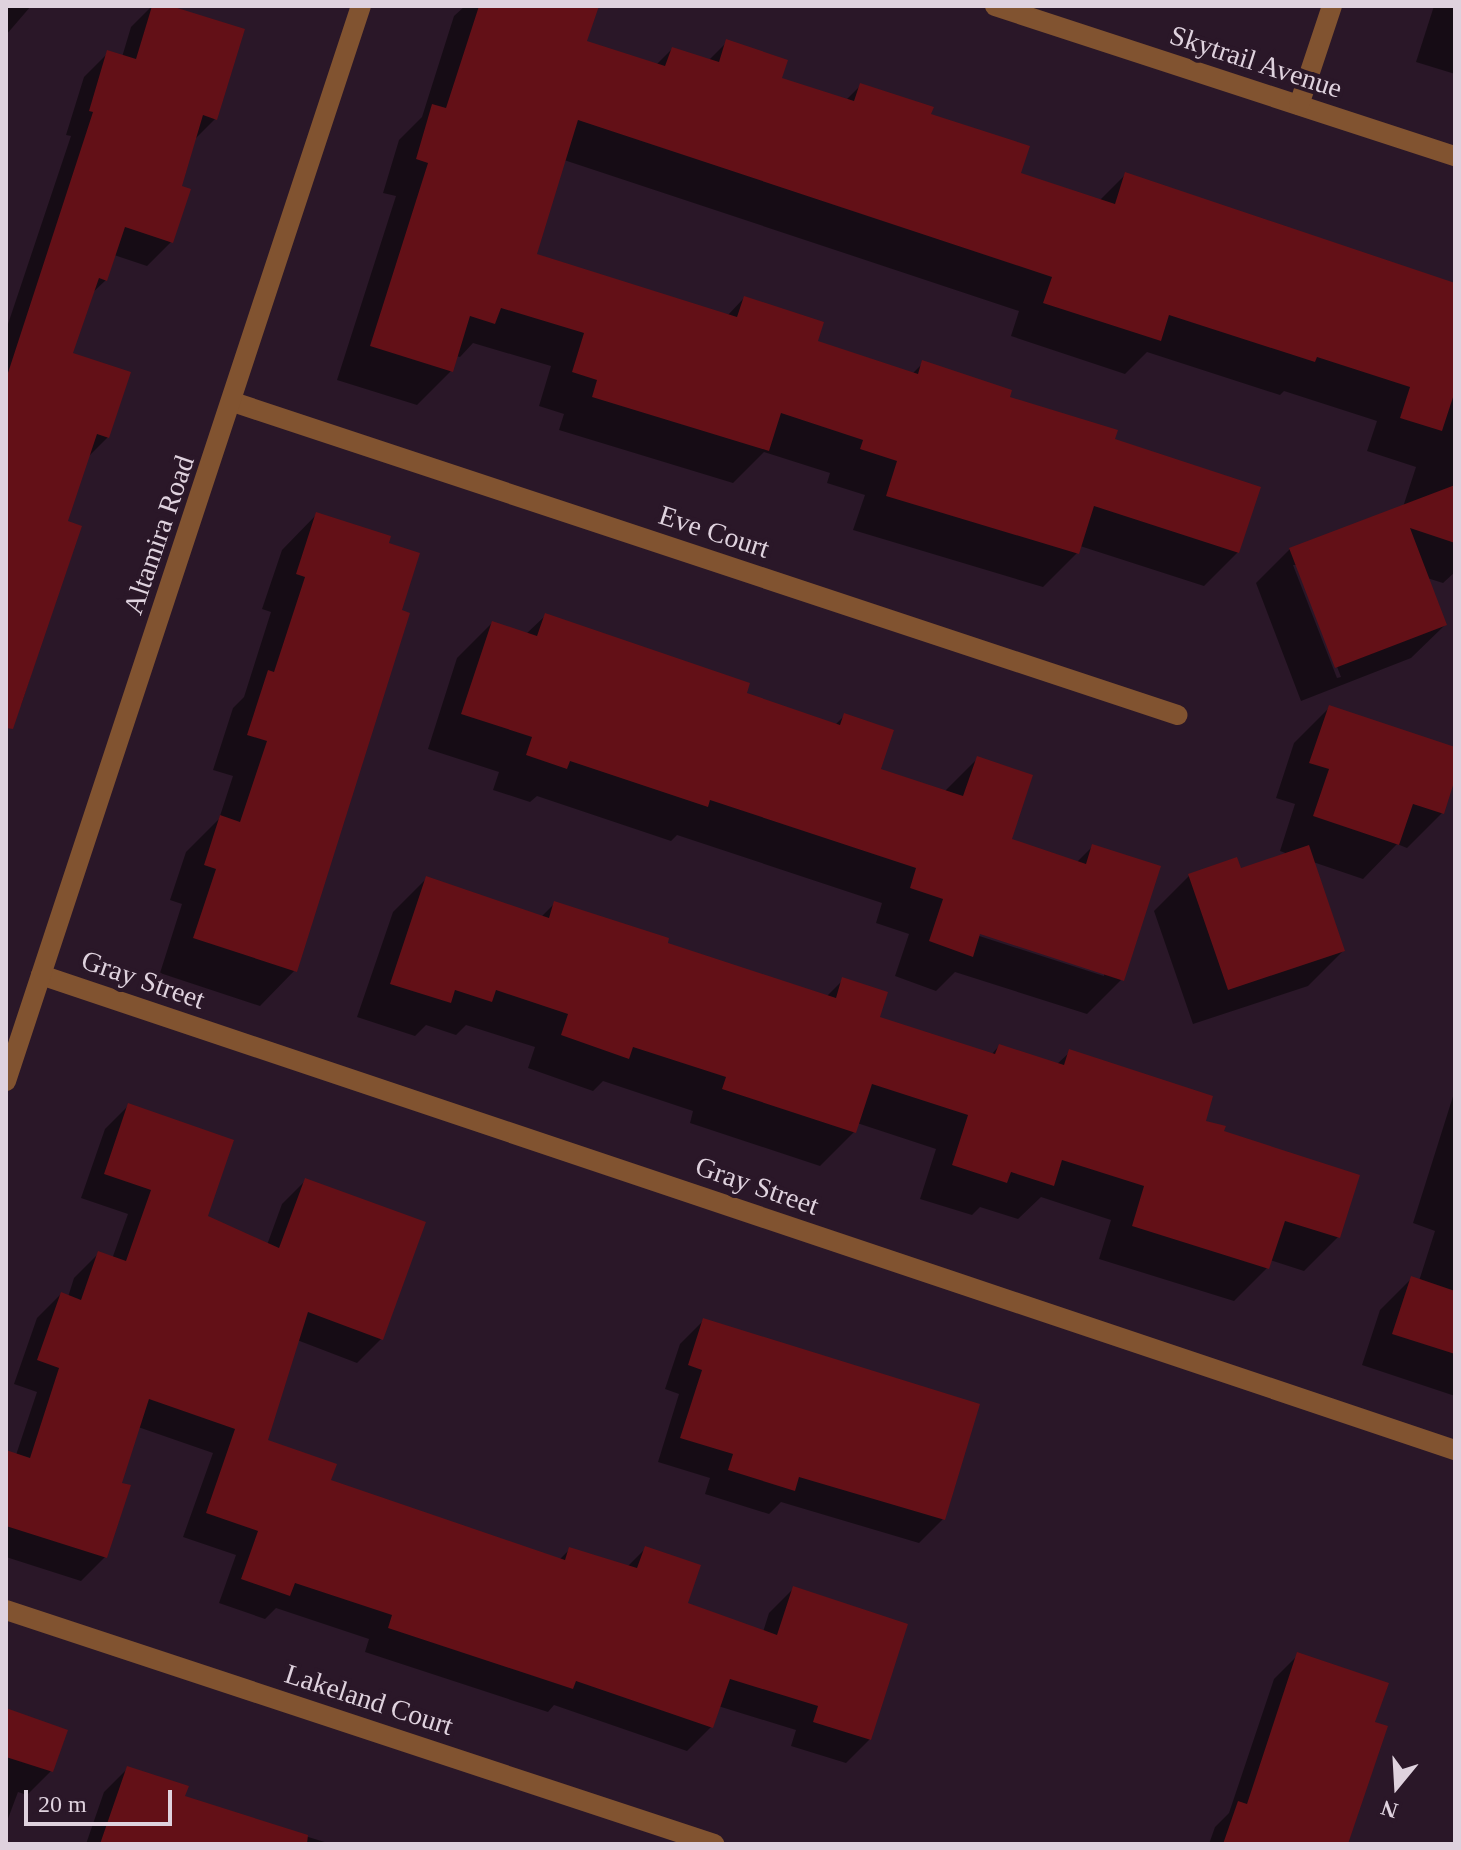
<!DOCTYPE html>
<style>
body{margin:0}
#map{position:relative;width:1461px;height:1850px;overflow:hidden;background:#2a1728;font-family:"Times New Roman",serif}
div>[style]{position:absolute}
.shadow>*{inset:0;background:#0007}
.building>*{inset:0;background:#631017}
.street>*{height:20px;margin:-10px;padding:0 10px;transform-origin:10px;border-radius:10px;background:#815330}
span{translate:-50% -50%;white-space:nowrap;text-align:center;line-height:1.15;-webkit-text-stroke:8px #2a1728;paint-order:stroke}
.street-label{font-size:28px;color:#dfd2de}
.frame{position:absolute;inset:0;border:8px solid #dfd2de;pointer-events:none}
.north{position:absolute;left:1357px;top:1746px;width:80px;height:80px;-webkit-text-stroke:6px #2a1728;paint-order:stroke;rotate:198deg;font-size:22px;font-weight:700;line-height:32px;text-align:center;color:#dfd2de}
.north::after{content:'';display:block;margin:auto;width:28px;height:36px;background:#dfd2de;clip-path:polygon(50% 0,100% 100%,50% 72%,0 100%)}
.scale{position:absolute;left:24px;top:1790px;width:148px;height:36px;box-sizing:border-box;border:4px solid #dfd2de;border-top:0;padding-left:10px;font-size:24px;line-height:28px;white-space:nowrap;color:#dfd2de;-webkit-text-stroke:6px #2a1728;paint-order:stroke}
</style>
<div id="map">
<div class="shadow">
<div style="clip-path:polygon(6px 6px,31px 6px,6px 35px)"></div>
<div style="clip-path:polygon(152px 6px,173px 6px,215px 119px,193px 141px,179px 187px,171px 242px,147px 266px,114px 255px,106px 280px,91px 294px,71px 354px,108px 437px,87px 458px,65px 523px,79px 527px,21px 705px,6px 720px,6px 330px,71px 136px,66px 135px,84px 77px,108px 53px,122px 57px,131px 27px)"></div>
<div style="clip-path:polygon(evenodd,465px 6px,597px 6px,585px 42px,656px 65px,672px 49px,708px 61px,727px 42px,780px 79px,846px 100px,861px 85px,929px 115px,1018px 175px,1099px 201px,1126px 174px,1455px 284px,1455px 572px,1443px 583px,1427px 578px,1445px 625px,1411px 658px,1301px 701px,1256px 583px,1290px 549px,1403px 507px,1416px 467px,1367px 451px,1377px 421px,1284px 391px,1280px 395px,1147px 352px,1125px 374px,1011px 336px,1019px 311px,564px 160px,535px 255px,727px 316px,744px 298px,815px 342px,912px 374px,923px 363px,1112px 441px,1238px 552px,1204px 586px,1080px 546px,1077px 553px,1043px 587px,853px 530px,865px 495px,827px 483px,830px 473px,764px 452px,733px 483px,559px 430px,564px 414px,539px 406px,551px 366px,473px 343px,460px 357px,456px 356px,451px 371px,417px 405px,337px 380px,396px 196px,383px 193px,399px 140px,422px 117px,454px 16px,465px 6px,1293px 565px,1298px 565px,1341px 677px,1337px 678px,1293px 565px)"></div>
<div style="clip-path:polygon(1434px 6px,1455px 6px,1455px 74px,1416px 62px)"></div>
<div style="clip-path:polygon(317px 514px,295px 970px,260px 1006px,160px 973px,182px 904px,170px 900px,186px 852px,219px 819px,233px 776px,213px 770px,233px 708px,244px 697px,271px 612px,262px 609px,282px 550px)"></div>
<div style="clip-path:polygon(evenodd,545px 616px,744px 695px,835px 725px,845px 715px,879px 771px,944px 792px,977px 759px,1009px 841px,1076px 863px,1093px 846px,1122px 979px,1087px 1014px,955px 972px,936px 991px,895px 976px,909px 934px,876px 923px,882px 903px,677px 835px,671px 841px,537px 796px,530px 802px,493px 790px,499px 772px,428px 749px,457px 658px,492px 623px,526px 634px,545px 616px,971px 929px,1104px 972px,1104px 976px,970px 933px,971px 929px)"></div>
<div style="clip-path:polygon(1329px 708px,1455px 749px,1455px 773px,1442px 813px,1407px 848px,1397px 844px,1363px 879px,1313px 862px,1343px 951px,1308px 986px,1193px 1024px,1154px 911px,1189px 876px,1240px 871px,1288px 854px,1280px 851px,1295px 804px,1276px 798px,1294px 743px)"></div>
<div style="clip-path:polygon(426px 879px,541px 917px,555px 903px,665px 944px,826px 997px,843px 980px,878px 1018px,991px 1055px,999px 1046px,1056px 1065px,1070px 1052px,1222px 1132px,1358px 1176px,1338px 1237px,1304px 1271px,1270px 1260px,1268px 1267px,1234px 1301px,1099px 1259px,1111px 1220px,1041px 1197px,1018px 1219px,980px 1207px,972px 1215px,920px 1199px,936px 1149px,857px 1123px,854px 1132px,820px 1166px,690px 1123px,693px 1111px,603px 1081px,593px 1091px,528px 1068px,535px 1047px,466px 1025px,456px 1035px,426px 1025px,415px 1036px,357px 1017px,393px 912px)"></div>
<div style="clip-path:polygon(1455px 1090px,1455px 1396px,1362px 1365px,1380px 1310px,1411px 1279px,1419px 1281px,1435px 1231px,1413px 1223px)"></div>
<div style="clip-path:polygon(129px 1105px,205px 1217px,267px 1245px,282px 1204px,306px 1180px,381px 1339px,357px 1363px,297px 1340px,265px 1441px,329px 1481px,559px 1560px,569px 1550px,627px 1567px,646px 1548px,685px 1604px,763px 1632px,769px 1613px,793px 1589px,870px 1739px,846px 1763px,791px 1746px,796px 1730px,718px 1706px,711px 1727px,687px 1751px,554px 1705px,548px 1712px,365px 1652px,369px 1639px,276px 1608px,265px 1619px,219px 1603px,236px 1555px,183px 1537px,213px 1453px,138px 1427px,119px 1484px,105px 1557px,81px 1581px,6px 1557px,6px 1455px,16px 1455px,37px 1392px,14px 1384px,37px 1318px,61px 1294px,68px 1297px,74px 1278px,98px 1254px,112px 1259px,128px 1214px,81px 1198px,105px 1129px)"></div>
<div style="clip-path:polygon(704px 1320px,977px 1405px,943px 1519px,919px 1543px,781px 1502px,769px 1514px,705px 1494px,710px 1478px,658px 1462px,679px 1394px,665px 1389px,680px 1344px)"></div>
<div style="clip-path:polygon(1298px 1655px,1373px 1723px,1346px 1844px,1209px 1844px,1215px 1827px,1229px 1813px,1274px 1679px)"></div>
<div style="clip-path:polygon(6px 1710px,51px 1771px,27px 1795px,18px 1792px,6px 1824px)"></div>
<div style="clip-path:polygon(128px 1768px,182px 1798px,331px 1844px,86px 1844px,104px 1792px)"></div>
</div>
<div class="building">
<div style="clip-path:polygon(152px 6px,171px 6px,245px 29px,217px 120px,203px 115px,182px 186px,191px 189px,173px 243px,125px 227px,107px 281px,99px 278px,73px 353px,131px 372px,109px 438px,97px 434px,68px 521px,82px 526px,13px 729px,6px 728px,6px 379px,93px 112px,89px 111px,107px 50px,136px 59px)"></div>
<div style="clip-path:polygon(479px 6px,599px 6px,587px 41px,665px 66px,672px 47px,719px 62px,726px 39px,788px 60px,782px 78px,854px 101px,860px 83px,934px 107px,931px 114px,1030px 146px,1021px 173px,1115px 204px,1125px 172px,1455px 283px,1455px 391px,1442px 431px,1400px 418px,1410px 387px,1317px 357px,1315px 362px,1169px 315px,1161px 341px,1043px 303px,1052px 277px,578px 120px,537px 254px,737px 317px,744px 296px,824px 322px,818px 341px,918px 374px,922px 360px,1012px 390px,1010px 397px,1118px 430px,1115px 439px,1261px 487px,1239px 553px,1094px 506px,1079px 554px,886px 496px,897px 461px,860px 449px,863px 440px,781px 413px,769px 451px,592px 397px,597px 380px,572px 372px,584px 333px,501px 308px,495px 324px,470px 316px,453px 372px,370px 346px,428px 163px,416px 159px,432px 104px,446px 108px)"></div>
<div style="clip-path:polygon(1455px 485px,1455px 543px,1410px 528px,1447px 625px,1335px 668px,1289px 548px)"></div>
<div style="clip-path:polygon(316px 512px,391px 536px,389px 543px,420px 553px,402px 610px,410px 613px,297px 972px,193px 938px,216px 869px,204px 865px,220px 815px,240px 822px,267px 741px,247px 735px,268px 670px,274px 672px,305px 577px,296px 574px)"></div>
<div style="clip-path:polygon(545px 613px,750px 683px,747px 693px,840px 725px,844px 713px,894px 730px,881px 769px,963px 796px,977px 756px,1033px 775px,1012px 839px,1086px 864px,1092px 844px,1161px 866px,1124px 981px,980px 934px,973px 957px,929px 941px,943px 899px,910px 888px,916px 868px,710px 800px,708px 807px,570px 761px,567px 769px,526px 755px,532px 737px,461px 714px,492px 621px,537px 636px)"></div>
<div style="clip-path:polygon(1329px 705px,1455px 747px,1455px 779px,1444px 814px,1413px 804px,1399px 845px,1313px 816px,1329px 769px,1309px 763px)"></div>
<div style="clip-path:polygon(1309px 845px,1345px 951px,1228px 990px,1188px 874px,1237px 857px,1241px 868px)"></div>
<div style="clip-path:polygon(426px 876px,549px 918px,554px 901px,669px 938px,668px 943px,836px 998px,842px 977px,888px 992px,880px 1017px,995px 1054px,999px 1044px,1064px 1065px,1069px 1049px,1213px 1096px,1206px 1121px,1226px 1126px,1224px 1131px,1360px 1175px,1340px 1238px,1285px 1221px,1269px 1269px,1132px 1226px,1144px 1186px,1062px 1160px,1054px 1186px,1011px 1172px,1007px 1183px,952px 1165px,968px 1115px,872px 1084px,856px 1133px,722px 1089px,726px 1077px,633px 1047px,629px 1059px,561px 1035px,568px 1014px,496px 990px,492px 1002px,455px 990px,451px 1003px,390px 984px)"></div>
<div style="clip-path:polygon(128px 1103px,234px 1140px,208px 1216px,279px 1248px,305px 1178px,426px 1222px,383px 1340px,308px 1312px,268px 1440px,337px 1464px,331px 1480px,565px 1560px,569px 1547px,637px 1568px,645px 1546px,701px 1565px,688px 1603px,777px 1635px,793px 1586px,908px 1624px,871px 1740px,813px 1722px,818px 1706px,730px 1679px,713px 1728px,576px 1681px,573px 1689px,388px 1628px,392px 1615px,295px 1583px,290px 1596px,241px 1579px,258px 1531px,206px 1513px,235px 1429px,149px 1399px,122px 1483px,131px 1485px,107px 1558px,6px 1526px,6px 1450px,30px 1458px,59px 1368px,37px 1360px,61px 1292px,81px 1300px,98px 1251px,126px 1261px,151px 1190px,104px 1174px)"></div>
<div style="clip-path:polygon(1411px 1276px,1455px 1291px,1455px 1354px,1392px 1334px)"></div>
<div style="clip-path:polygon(703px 1318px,980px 1404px,945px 1520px,799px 1477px,795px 1491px,728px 1470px,733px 1454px,680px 1438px,702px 1370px,688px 1365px)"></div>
<div style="clip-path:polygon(1297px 1652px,1389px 1683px,1375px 1722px,1388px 1726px,1348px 1844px,1223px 1844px,1238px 1801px,1247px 1804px)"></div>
<div style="clip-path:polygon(6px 1708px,68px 1730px,53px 1772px,6px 1757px)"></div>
<div style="clip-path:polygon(127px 1766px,189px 1786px,185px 1796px,308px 1835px,307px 1844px,100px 1844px)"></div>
</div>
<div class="street">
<div style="left:995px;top:6px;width:484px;rotate:18.1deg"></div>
<div style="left:1299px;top:105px;width:104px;rotate:-71.6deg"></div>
<div style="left:233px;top:402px;width:995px;rotate:18.34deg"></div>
<div style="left:41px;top:975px;width:1492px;rotate:18.57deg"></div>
<div style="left:6px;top:1081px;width:1132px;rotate:-71.73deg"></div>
<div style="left:6px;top:1610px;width:746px;rotate:18.29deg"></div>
</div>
<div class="street-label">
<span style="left:1256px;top:62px;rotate:18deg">Skytrail Avenue</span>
<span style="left:714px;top:532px;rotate:18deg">Eve Court</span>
<span style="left:159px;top:535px;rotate:-71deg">Altamira Road</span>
<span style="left:143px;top:980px;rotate:19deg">Gray Street</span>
<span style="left:757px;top:1186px;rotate:19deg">Gray Street</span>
<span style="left:369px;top:1700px;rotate:18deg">Lakeland Court</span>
</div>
<div class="frame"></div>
<div class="north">N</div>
<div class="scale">20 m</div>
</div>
